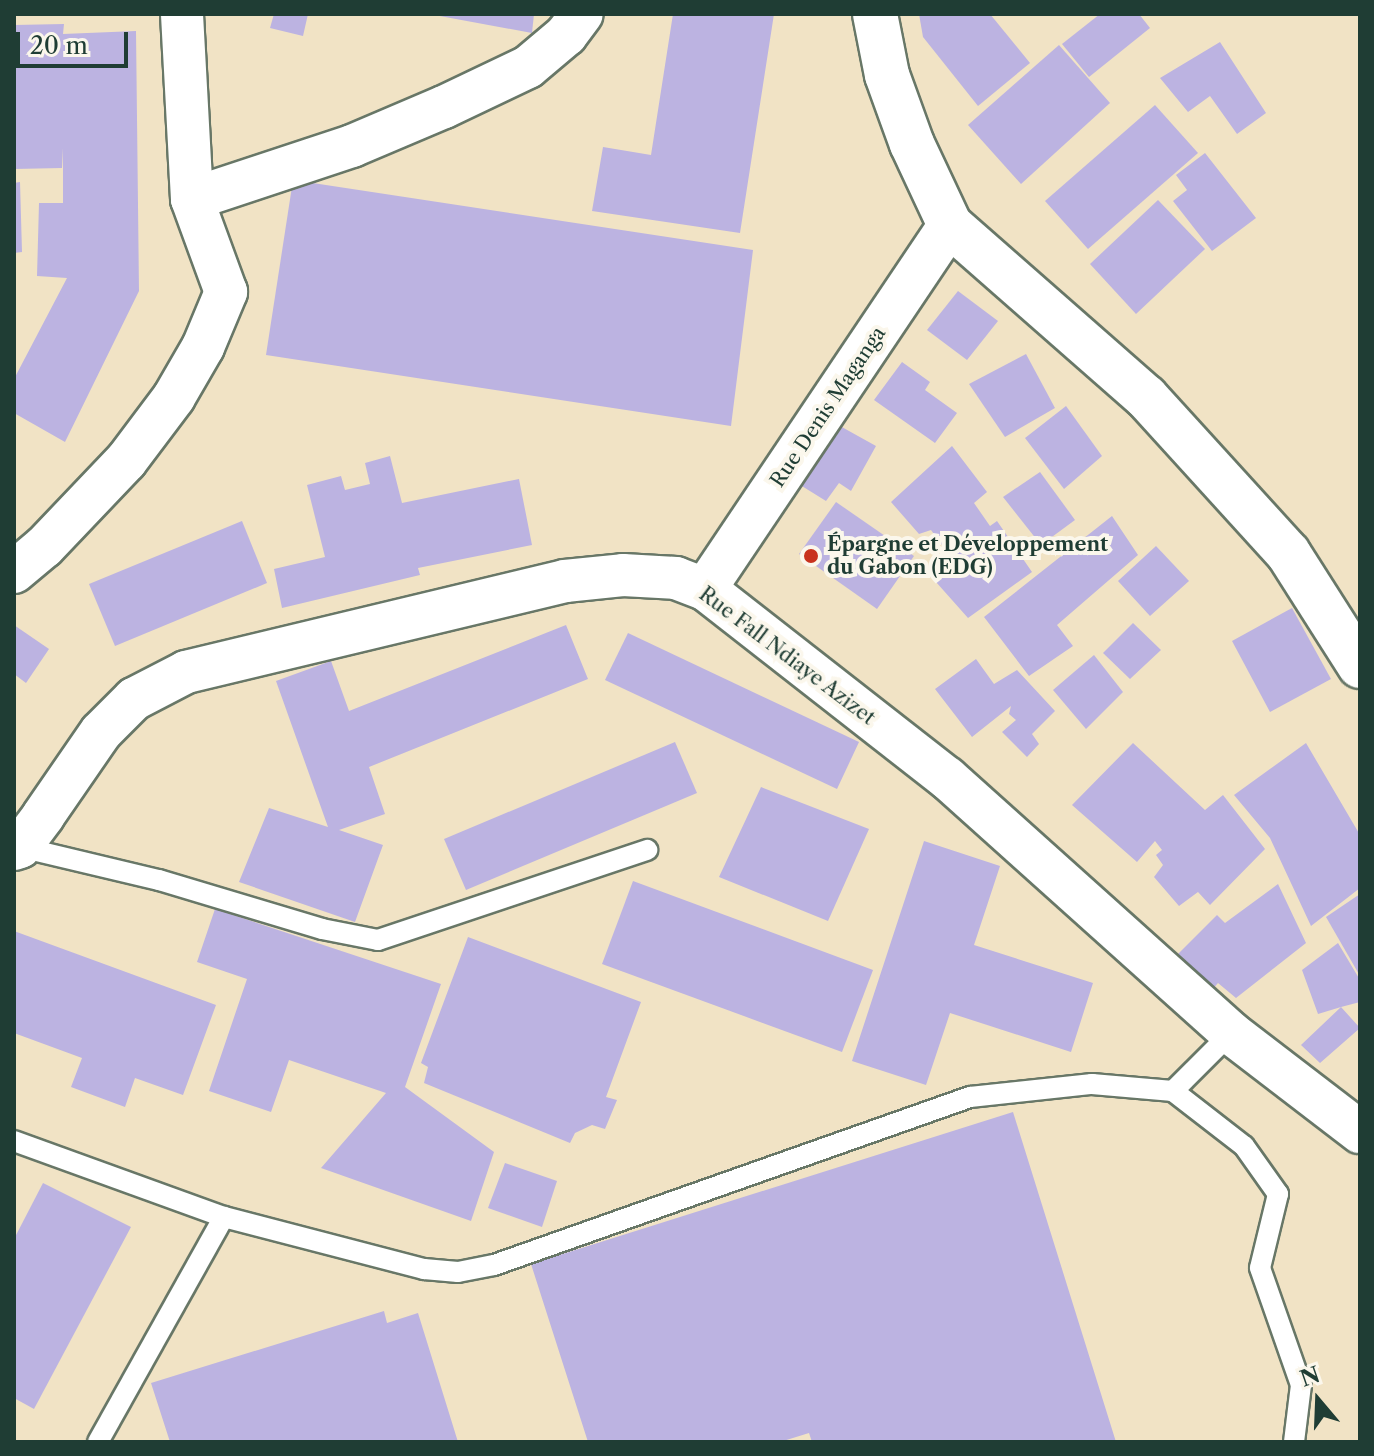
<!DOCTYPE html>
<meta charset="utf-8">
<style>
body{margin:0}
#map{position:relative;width:1374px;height:1456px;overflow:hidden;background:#f1e3c5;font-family:"Libre Caslon Text",serif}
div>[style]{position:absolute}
.building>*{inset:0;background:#bcb3e1}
.roads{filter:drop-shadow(2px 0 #687767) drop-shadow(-2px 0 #687767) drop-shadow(0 2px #687767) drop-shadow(0 -2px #687767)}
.service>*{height:20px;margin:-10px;padding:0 10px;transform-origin:10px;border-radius:10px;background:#fff}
.minor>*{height:42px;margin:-21px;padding:0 21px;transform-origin:21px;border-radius:21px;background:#fff}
.secondary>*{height:44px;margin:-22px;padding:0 22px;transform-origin:22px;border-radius:22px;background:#fff}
.dots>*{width:22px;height:22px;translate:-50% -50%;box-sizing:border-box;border:4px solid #fbf7ec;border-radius:50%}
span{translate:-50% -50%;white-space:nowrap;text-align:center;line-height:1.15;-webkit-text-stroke:8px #fbf7ec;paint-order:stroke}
.street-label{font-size:20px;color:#1f3d34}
.poi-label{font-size:20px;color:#1f3d34;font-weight:700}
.left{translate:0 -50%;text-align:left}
.frame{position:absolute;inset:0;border:16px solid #1f3d34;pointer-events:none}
.north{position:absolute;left:1278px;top:1360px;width:80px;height:80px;-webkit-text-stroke:6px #fbf7ec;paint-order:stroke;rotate:341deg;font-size:22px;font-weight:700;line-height:32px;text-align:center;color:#1f3d34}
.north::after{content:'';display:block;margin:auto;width:28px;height:36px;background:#1f3d34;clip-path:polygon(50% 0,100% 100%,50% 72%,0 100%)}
.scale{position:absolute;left:16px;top:32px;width:112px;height:36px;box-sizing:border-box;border:4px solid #1f3d34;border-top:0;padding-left:10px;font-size:24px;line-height:28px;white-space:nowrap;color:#1f3d34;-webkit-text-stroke:6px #fbf7ec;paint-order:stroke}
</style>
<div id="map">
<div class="building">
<div style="clip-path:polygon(274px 14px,308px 14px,303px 36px,270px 28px)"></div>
<div style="clip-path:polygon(429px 14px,534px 14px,532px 33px)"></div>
<div style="clip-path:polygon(673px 14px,774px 14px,740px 233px,592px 211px,603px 147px,651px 155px)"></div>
<div style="clip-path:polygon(919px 14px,990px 14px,1030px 63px,978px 106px,923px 37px)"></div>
<div style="clip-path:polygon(1100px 14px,1139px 14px,1150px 28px,1089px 77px,1062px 44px)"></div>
<div style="clip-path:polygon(64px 24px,63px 34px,136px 31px,139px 291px,65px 442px,14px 413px,14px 379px,67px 278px,37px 276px,39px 203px,63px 203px,63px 148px,62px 168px,14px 169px,14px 25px)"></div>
<div style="clip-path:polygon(1220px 42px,1266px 113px,1237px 134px,1210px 96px,1188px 112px,1160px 78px)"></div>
<div style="clip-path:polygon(1059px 45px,1110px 103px,1021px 184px,968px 125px)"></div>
<div style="clip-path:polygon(1155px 105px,1198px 153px,1088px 249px,1045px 201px)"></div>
<div style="clip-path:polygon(1205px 153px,1256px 218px,1212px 251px,1173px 201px,1187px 190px,1176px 175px)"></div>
<div style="clip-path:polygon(293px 180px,753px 250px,731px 426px,266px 355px)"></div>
<div style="clip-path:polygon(20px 182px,22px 252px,14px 253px,14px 183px)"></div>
<div style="clip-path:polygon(1158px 200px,1205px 249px,1136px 314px,1090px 264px)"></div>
<div style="clip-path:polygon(958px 291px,998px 321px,967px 360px,927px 330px)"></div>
<div style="clip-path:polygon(1026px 354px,1055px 408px,1005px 437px,969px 384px)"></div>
<div style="clip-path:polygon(902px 362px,930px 382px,925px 390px,957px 413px,935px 443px,874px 400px)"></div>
<div style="clip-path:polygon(1066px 406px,1102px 456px,1064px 489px,1025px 438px)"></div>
<div style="clip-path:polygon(831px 421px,876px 446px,851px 491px,839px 483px,826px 501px,797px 483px)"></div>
<div style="clip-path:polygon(952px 446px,987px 492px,974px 503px,990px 526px,997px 521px,1032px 572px,968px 618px,928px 573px,950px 556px,931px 530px,919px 534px,891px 502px)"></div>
<div style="clip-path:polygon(390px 456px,402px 503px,519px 479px,532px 545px,418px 568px,420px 575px,282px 608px,274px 569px,325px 557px,307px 485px,341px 476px,345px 490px,370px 484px,365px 463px)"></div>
<div style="clip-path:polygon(1040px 472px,1075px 520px,1041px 545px,1003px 497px)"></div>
<div style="clip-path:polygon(836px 502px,914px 556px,877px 609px,799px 554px)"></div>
<div style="clip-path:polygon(1112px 516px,1138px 555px,1057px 625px,1073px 646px,1029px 676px,984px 617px)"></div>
<div style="clip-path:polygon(242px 521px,267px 583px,115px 646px,89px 584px)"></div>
<div style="clip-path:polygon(1156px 546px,1189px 581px,1150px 616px,1118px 581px)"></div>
<div style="clip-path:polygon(1292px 608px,1331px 679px,1270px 712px,1232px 641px)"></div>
<div style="clip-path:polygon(1133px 623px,1161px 650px,1130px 679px,1103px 653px)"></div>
<div style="clip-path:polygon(14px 625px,49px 649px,26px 683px,14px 674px)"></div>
<div style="clip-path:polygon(566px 625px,588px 679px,369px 767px,385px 814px,339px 830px,383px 845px,355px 922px,239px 882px,269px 808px,328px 827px,276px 681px,331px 661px,349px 711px)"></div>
<div style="clip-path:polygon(628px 633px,859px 742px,837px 789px,605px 680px)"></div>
<div style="clip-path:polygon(1094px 655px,1123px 692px,1086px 729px,1053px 690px)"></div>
<div style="clip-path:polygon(976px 659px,994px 684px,1017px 670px,1055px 711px,1032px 734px,1039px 744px,1027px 757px,1002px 732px,1016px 720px,1009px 714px,1011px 706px,972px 737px,935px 689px)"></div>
<div style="clip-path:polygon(675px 742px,697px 793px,466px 890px,444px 839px)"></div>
<div style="clip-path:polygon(1133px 743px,1205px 810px,1223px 795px,1265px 849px,1210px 905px,1198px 892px,1179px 906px,1154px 877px,1163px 865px,1156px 855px,1162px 850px,1155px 841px,1137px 862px,1072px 805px)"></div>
<div style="clip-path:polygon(1306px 743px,1360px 835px,1360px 888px,1311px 926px,1270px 838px,1234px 795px)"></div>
<div style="clip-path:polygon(761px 787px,869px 829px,828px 921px,719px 877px)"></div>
<div style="clip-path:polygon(924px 841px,1000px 866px,974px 945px,1093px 983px,1071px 1052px,950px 1013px,926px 1085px,852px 1061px)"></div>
<div style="clip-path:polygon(633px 881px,873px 970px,842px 1052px,602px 964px)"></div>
<div style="clip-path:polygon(1278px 884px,1306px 943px,1236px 998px,1218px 983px,1211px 991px,1173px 959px,1217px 915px,1225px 923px)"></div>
<div style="clip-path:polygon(1360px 894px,1360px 976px,1326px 917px)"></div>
<div style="clip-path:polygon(215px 909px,441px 984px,405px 1087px,494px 1152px,471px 1221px,321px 1168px,386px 1093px,289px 1060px,271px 1112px,209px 1091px,247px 979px,197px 962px)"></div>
<div style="clip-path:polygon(14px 931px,216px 1005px,183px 1095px,135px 1078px,125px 1107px,71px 1087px,82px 1058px,14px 1033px)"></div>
<div style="clip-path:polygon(468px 937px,641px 1002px,606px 1097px,617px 1100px,605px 1129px,592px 1125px,575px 1133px,570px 1143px,424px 1083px,428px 1067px,421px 1063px)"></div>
<div style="clip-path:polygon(1338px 943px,1360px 980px,1360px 1002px,1341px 1007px,1360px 1028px,1320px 1063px,1301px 1045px,1341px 1007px,1318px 1014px,1302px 970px)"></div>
<div style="clip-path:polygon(1013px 1112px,1116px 1442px,812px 1442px,809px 1433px,780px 1442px,588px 1442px,531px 1264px)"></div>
<div style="clip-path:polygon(505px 1163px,557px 1181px,542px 1227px,488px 1208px)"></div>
<div style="clip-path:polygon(43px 1183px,131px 1227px,34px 1409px,14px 1398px,14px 1239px)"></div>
<div style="clip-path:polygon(384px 1311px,387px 1323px,418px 1313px,458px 1442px,170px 1442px,151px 1383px)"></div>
</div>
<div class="roads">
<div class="service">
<div style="left:20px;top:847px;width:143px;rotate:13.4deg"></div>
<div style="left:159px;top:880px;width:170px;rotate:16.7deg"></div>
<div style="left:322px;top:929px;width:57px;rotate:11.1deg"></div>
<div style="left:378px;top:940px;width:284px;rotate:-18.5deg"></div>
<div style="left:1173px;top:1091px;width:90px;rotate:37.8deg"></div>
<div style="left:1244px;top:1146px;width:59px;rotate:54.7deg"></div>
<div style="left:1278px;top:1194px;width:76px;rotate:103.7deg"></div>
<div style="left:1260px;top:1268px;width:124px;rotate:70.7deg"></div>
<div style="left:1301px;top:1385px;width:57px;rotate:97deg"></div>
<div style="left:14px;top:1141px;width:223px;rotate:19.9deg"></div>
<div style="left:224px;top:1217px;width:207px;rotate:14.6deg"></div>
<div style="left:424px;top:1269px;width:34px;rotate:5deg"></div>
<div style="left:458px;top:1272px;width:37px;rotate:-11deg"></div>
<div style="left:494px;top:1265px;width:505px;rotate:-19.44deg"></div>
<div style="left:970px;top:1097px;width:123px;rotate:-6.1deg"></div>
<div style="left:1092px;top:1084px;width:81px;rotate:4.9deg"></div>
<div style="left:1173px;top:1091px;width:82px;rotate:-45deg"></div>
<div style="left:98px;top:1442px;width:258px;rotate:-60.8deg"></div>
</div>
<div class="minor">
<div style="left:192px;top:199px;width:169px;rotate:-18.3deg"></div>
<div style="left:352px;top:146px;width:100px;rotate:-23deg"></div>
<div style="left:444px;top:107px;width:93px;rotate:-25.5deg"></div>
<div style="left:528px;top:67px;width:50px;rotate:-40.1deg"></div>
<div style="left:566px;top:35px;width:26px;rotate:-53deg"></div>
<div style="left:14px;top:572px;width:39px;rotate:-40deg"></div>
<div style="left:44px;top:547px;width:119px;rotate:-46.4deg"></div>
<div style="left:126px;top:461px;width:80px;rotate:-53.1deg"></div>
<div style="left:174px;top:397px;width:58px;rotate:-59.9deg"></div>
<div style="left:203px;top:347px;width:60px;rotate:-67.3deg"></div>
<div style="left:226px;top:292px;width:99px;rotate:-110.1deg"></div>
<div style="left:192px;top:199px;width:185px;rotate:-93.1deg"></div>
<div style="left:705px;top:589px;width:439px;rotate:-56.1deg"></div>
<div style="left:14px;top:849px;width:6px;rotate:-18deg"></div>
<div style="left:20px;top:847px;width:39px;rotate:-53deg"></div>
<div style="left:43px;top:816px;width:102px;rotate:-55.4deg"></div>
<div style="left:101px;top:732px;width:47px;rotate:-45deg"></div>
<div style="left:134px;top:699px;width:59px;rotate:-27.4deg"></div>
<div style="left:186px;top:672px;width:390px;rotate:-13.5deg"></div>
<div style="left:565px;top:581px;width:58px;rotate:-5.9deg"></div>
<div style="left:623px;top:575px;width:53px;rotate:3.2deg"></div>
<div style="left:676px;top:578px;width:31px;rotate:21deg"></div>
<div style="left:705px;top:589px;width:307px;rotate:38deg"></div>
<div style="left:947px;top:778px;width:382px;rotate:41.9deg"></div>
<div style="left:1231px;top:1033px;width:163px;rotate:37.5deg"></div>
</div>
<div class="secondary">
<div style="left:875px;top:14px;width:62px;rotate:78.9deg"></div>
<div style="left:887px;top:75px;width:73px;rotate:70.1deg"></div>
<div style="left:912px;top:144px;width:89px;rotate:64.9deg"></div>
<div style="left:950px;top:225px;width:261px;rotate:41.3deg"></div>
<div style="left:1146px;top:397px;width:211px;rotate:47.7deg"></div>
<div style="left:1288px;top:553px;width:134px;rotate:57.5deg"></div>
</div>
</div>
<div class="dots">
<div style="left:811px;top:556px;background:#c8321e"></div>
</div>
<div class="street-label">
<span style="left:828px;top:407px;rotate:-56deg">Rue Denis Maganga</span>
<span style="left:787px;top:656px;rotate:37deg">Rue Fall Ndiaye Azizet</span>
</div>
<div class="poi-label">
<span class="left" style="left:827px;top:556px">Épargne et Développement<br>du Gabon (EDG)</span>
</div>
<div class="frame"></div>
<div class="north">N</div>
<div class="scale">20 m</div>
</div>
